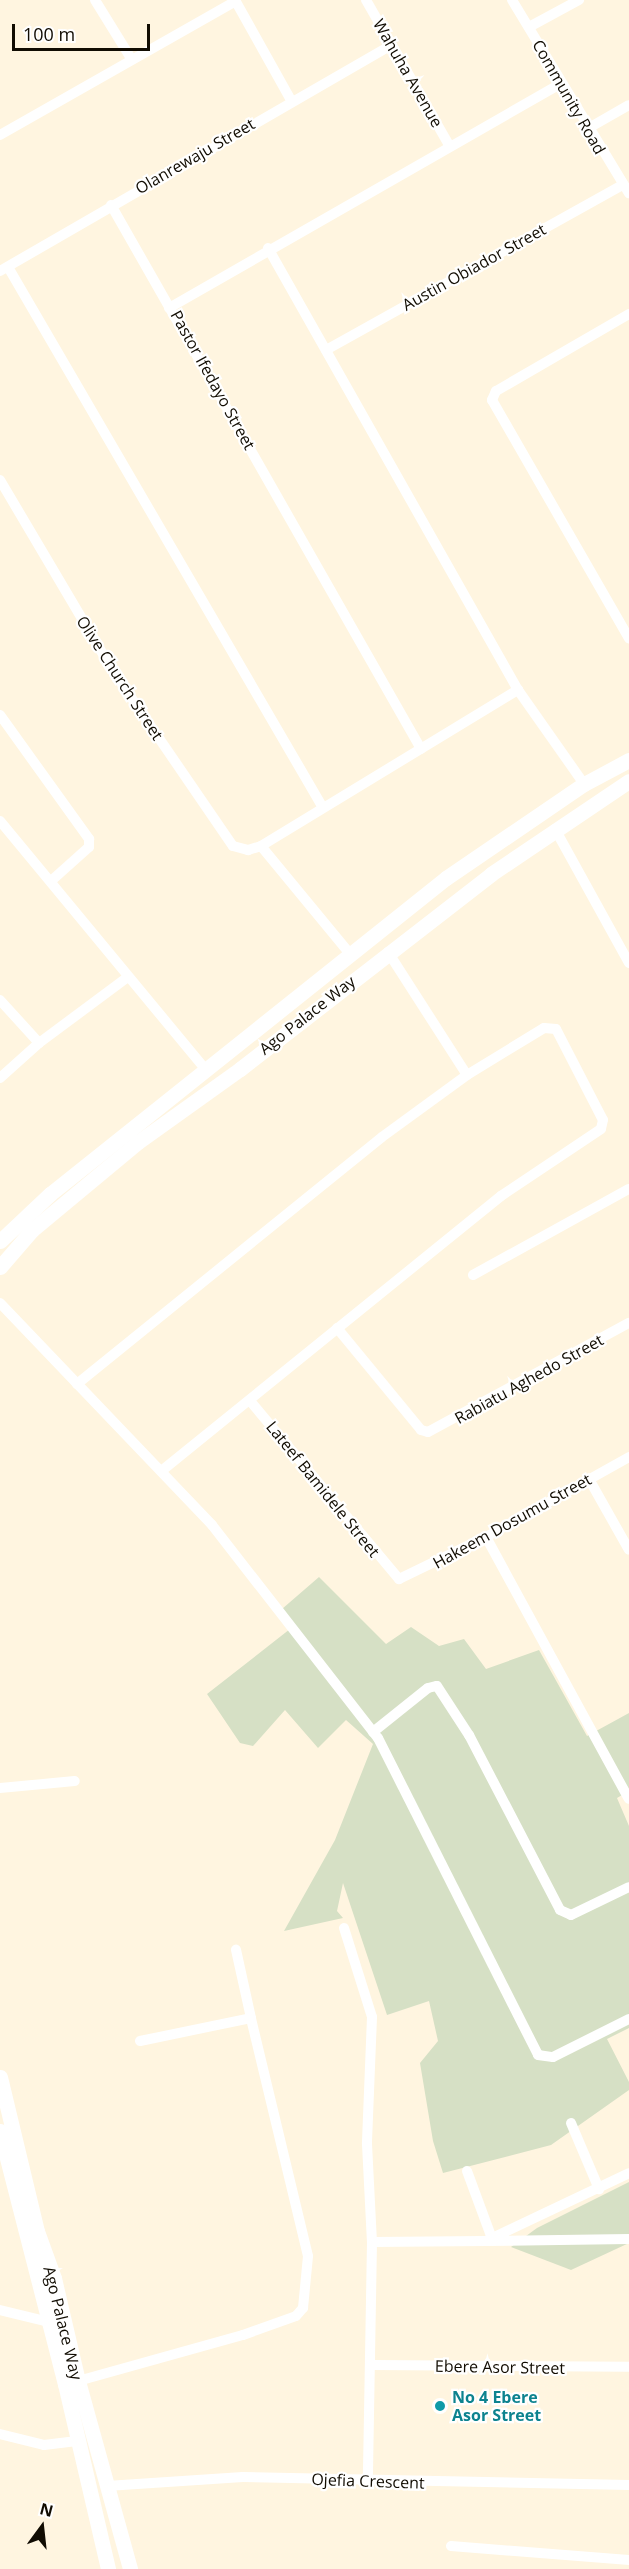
<!DOCTYPE html>
<style>
body{margin:0}
#map{position:relative;width:629px;height:2569px;overflow:hidden;background:#fff5e0;font-family:"Open Sans",sans-serif}
div>[style]{position:absolute}
.green>*{inset:0;background:#d6e0c5}
.street>*{height:10px;margin:-5px;padding:0 5px;transform-origin:5px;border-radius:5px;background:#fff}
.secondary>*{height:15px;margin:-7.5px;padding:0 7.5px;transform-origin:7.5px;border-radius:7.5px;background:#fff}
.dots>*{width:16px;height:16px;translate:-50% -50%;box-sizing:border-box;border:3px solid #fff;border-radius:50%}
span{translate:-50% -50%;white-space:nowrap;text-align:center;line-height:1.15;-webkit-text-stroke:4.5px #fff;paint-order:stroke}
.street-label{font-size:16px;color:#110c02}
.culture-label{font-size:16px;color:#0d838f;font-weight:700}
.left{translate:0 -50%;text-align:left}
.north{position:absolute;left:12px;top:2497px;width:60px;height:60px;-webkit-text-stroke:4px #fff;paint-order:stroke;rotate:15deg;font-size:16px;font-weight:700;line-height:24px;text-align:center;color:#110c02}
.north::after{content:'';display:block;margin:auto;width:21px;height:27px;background:#110c02;clip-path:polygon(50% 0,100% 100%,50% 72%,0 100%)}
.scale{position:absolute;left:12px;top:24px;width:138px;height:27px;box-sizing:border-box;border:3px solid #110c02;border-top:0;padding-left:8px;font-size:18px;line-height:21px;white-space:nowrap;color:#110c02;-webkit-text-stroke:4px #fff;paint-order:stroke}
</style>
<div id="map">
<div class="green">
<div style="clip-path:polygon(319px 1577px,386px 1644px,411px 1627px,439px 1646px,464px 1639px,486px 1669px,539px 1650px,587px 1736px,629px 1713px,629px 1791px,617px 1798px,629px 1826px,629px 2028px,607px 2039px,629px 2082px,629px 2090px,551px 2145px,443px 2173px,433px 2141px,420px 2063px,438px 2041px,429px 2001px,387px 2015px,343px 1883px,337px 1911px,343px 1918px,284px 1931px,335px 1840px,373px 1744px,346px 1720px,318px 1748px,285px 1710px,253px 1746px,240px 1743px,207px 1694px,290px 1629px,282px 1609px)"></div>
<div style="clip-path:polygon(629px 2182px,629px 2243px,571px 2270px,511px 2247px,537px 2228px)"></div>
</div>
<div class="street">
<div style="left:95px;top:0;width:70px;rotate:58.3deg"></div>
<div style="left:235px;top:0;width:115px;rotate:60.8deg"></div>
<div style="left:366px;top:0;width:167px;rotate:60.2deg"></div>
<div style="left:512px;top:0;width:226px;rotate:58.8deg"></div>
<div style="left:529px;top:27px;width:57px;rotate:-28.4deg"></div>
<div style="left:587px;top:129px;width:48px;rotate:-29.7deg"></div>
<div style="left:0;top:135px;width:271px;rotate:-29.6deg"></div>
<div style="left:111px;top:205px;width:626px;rotate:60.32deg"></div>
<div style="left:268px;top:248px;width:508px;rotate:60.51deg"></div>
<div style="left:518px;top:690px;width:115px;rotate:54.9deg"></div>
<div style="left:8px;top:267px;width:624px;rotate:59.78deg"></div>
<div style="left:0;top:271px;width:452px;rotate:-30deg"></div>
<div style="left:169px;top:308px;width:451px;rotate:-29.8deg"></div>
<div style="left:629px;top:314px;width:154px;rotate:149.9deg"></div>
<div style="left:496px;top:391px;width:10px;rotate:114deg"></div>
<div style="left:492px;top:400px;width:275px;rotate:60.1deg"></div>
<div style="left:326px;top:350px;width:339px;rotate:-29.1deg"></div>
<div style="left:0;top:480px;width:222px;rotate:59.4deg"></div>
<div style="left:113px;top:671px;width:212px;rotate:55.6deg"></div>
<div style="left:233px;top:846px;width:16px;rotate:15deg"></div>
<div style="left:248px;top:850px;width:14px;rotate:-17deg"></div>
<div style="left:261px;top:846px;width:301px;rotate:-31.3deg"></div>
<div style="left:0;top:715px;width:153px;rotate:54.3deg"></div>
<div style="left:89px;top:839px;width:8px;rotate:90deg"></div>
<div style="left:89px;top:847px;width:51px;rotate:138.2deg"></div>
<div style="left:0;top:821px;width:325px;rotate:50.4deg"></div>
<div style="left:555px;top:829px;width:153px;rotate:61.1deg"></div>
<div style="left:261px;top:846px;width:141px;rotate:50.5deg"></div>
<div style="left:388px;top:952px;width:146px;rotate:57.3deg"></div>
<div style="left:0;top:1000px;width:58px;rotate:47.8deg"></div>
<div style="left:0;top:1078px;width:52px;rotate:-41.9deg"></div>
<div style="left:39px;top:1043px;width:111px;rotate:-36.6deg"></div>
<div style="left:473px;top:1275px;width:178px;rotate:-28.9deg"></div>
<div style="left:0;top:1303px;width:307px;rotate:46.3deg"></div>
<div style="left:212px;top:1525px;width:270px;rotate:52.1deg"></div>
<div style="left:378px;top:1738px;width:355px;rotate:63.2deg"></div>
<div style="left:538px;top:2055px;width:15px;rotate:8deg"></div>
<div style="left:553px;top:2057px;width:85px;rotate:-26.6deg"></div>
<div style="left:337px;top:1328px;width:132px;rotate:50.5deg"></div>
<div style="left:421px;top:1430px;width:7px;rotate:16deg"></div>
<div style="left:428px;top:1432px;width:229px;rotate:-28.5deg"></div>
<div style="left:77px;top:1384px;width:392px;rotate:-39deg"></div>
<div style="left:382px;top:1137px;width:105px;rotate:-36.1deg"></div>
<div style="left:467px;top:1075px;width:90px;rotate:-31.4deg"></div>
<div style="left:544px;top:1028px;width:12px;rotate:5deg"></div>
<div style="left:556px;top:1029px;width:102px;rotate:62.7deg"></div>
<div style="left:603px;top:1120px;width:9px;rotate:103deg"></div>
<div style="left:601px;top:1129px;width:120px;rotate:146.2deg"></div>
<div style="left:501px;top:1196px;width:435px;rotate:141deg"></div>
<div style="left:251px;top:1402px;width:231px;rotate:50.1deg"></div>
<div style="left:399px;top:1579px;width:97px;rotate:-25.8deg"></div>
<div style="left:486px;top:1537px;width:164px;rotate:-29.2deg"></div>
<div style="left:589px;top:1479px;width:81px;rotate:60.6deg"></div>
<div style="left:486px;top:1537px;width:298px;rotate:61.4deg"></div>
<div style="left:373px;top:1732px;width:70px;rotate:-38.7deg"></div>
<div style="left:428px;top:1688px;width:9px;rotate:-13deg"></div>
<div style="left:437px;top:1686px;width:59px;rotate:56.9deg"></div>
<div style="left:469px;top:1735px;width:197px;rotate:62.5deg"></div>
<div style="left:560px;top:1910px;width:12px;rotate:24deg"></div>
<div style="left:571px;top:1915px;width:64px;rotate:-25.8deg"></div>
<div style="left:0;top:1788px;width:75px;rotate:-5.3deg"></div>
<div style="left:344px;top:1928px;width:93px;rotate:72.5deg"></div>
<div style="left:372px;top:2017px;width:127px;rotate:92.3deg"></div>
<div style="left:367px;top:2144px;width:98px;rotate:87.1deg"></div>
<div style="left:372px;top:2242px;width:240px;rotate:91deg"></div>
<div style="left:140px;top:2041px;width:113px;rotate:-11.7deg"></div>
<div style="left:251px;top:2018px;width:70px;rotate:-102.4deg"></div>
<div style="left:571px;top:2123px;width:72px;rotate:67deg"></div>
<div style="left:467px;top:2171px;width:69px;rotate:69.7deg"></div>
<div style="left:487px;top:2241px;width:142px;rotate:-0.8deg"></div>
<div style="left:372px;top:2242px;width:114px;rotate:-0.5deg"></div>
<div style="left:486px;top:2241px;width:158px;rotate:-25.4deg"></div>
<div style="left:0;top:2310px;width:50px;rotate:13.8deg"></div>
<div style="left:372px;top:2365px;width:257px;rotate:0.4deg"></div>
<div style="left:78px;top:2381px;width:171px;rotate:-15.6deg"></div>
<div style="left:243px;top:2335px;width:56px;rotate:-19.7deg"></div>
<div style="left:296px;top:2316px;width:11px;rotate:-49deg"></div>
<div style="left:303px;top:2308px;width:52px;rotate:-84.5deg"></div>
<div style="left:308px;top:2256px;width:245px;rotate:-103.5deg"></div>
<div style="left:0;top:2434px;width:45px;rotate:14deg"></div>
<div style="left:44px;top:2445px;width:33px;rotate:-7deg"></div>
<div style="left:107px;top:2486px;width:136px;rotate:-3.8deg"></div>
<div style="left:243px;top:2477px;width:386px;rotate:1.2deg"></div>
<div style="left:451px;top:2546px;width:179px;rotate:4.5deg"></div>
</div>
<div class="secondary">
<div style="left:0;top:1241px;width:69px;rotate:-43.2deg"></div>
<div style="left:50px;top:1194px;width:507px;rotate:-38.59deg"></div>
<div style="left:446px;top:878px;width:167px;rotate:-34.3deg"></div>
<div style="left:584px;top:784px;width:51px;rotate:-28.1deg"></div>
<div style="left:0;top:1267px;width:49px;rotate:-49.1deg"></div>
<div style="left:32px;top:1230px;width:138px;rotate:-39.7deg"></div>
<div style="left:138px;top:1142px;width:125px;rotate:-35.6deg"></div>
<div style="left:240px;top:1069px;width:318px;rotate:-37.8deg"></div>
<div style="left:491px;top:874px;width:166px;rotate:-34deg"></div>
<div style="left:0;top:2077px;width:158px;rotate:76.5deg"></div>
<div style="left:37px;top:2231px;width:50px;rotate:70.1deg"></div>
<div style="left:54px;top:2278px;width:106px;rotate:76.9deg"></div>
<div style="left:78px;top:2381px;width:195px;rotate:74.5deg"></div>
<div style="left:0;top:2131px;width:261px;rotate:75.6deg"></div>
<div style="left:65px;top:2384px;width:190px;rotate:76.9deg"></div>
</div>
<div class="dots">
<div style="left:440px;top:2406px;background:#0f9aa8"></div>
</div>
<div class="street-label">
<span style="left:408px;top:73px;rotate:60deg">Wahuha Avenue</span>
<span style="left:569px;top:97px;rotate:60deg">Community Road</span>
<span style="left:195px;top:156px;rotate:-30deg">Olanrewaju Street</span>
<span style="left:474px;top:267px;rotate:-29deg">Austin Obiador Street</span>
<span style="left:213px;top:380px;rotate:61deg">Pastor Ifedayo Street</span>
<span style="left:120px;top:678px;rotate:57deg">Olive Church Street</span>
<span style="left:307px;top:1015px;rotate:-38deg">Ago Palace Way</span>
<span style="left:529px;top:1379px;rotate:-29deg">Rabiatu Aghedo Street</span>
<span style="left:323px;top:1489px;rotate:51deg">Lateef Bamidele Street</span>
<span style="left:512px;top:1521px;rotate:-29deg">Hakeem Dosumu Street</span>
<span style="left:63px;top:2323px;rotate:76deg">Ago Palace Way</span>
<span style="left:500px;top:2367px;rotate:1deg">Ebere Asor Street</span>
<span style="left:368px;top:2481px;rotate:2deg">Ojefia Crescent</span>
</div>
<div class="culture-label">
<span class="left" style="left:452px;top:2406px">No 4 Ebere<br>Asor Street</span>
</div>
<div class="north">N</div>
<div class="scale">100 m</div>
</div>
